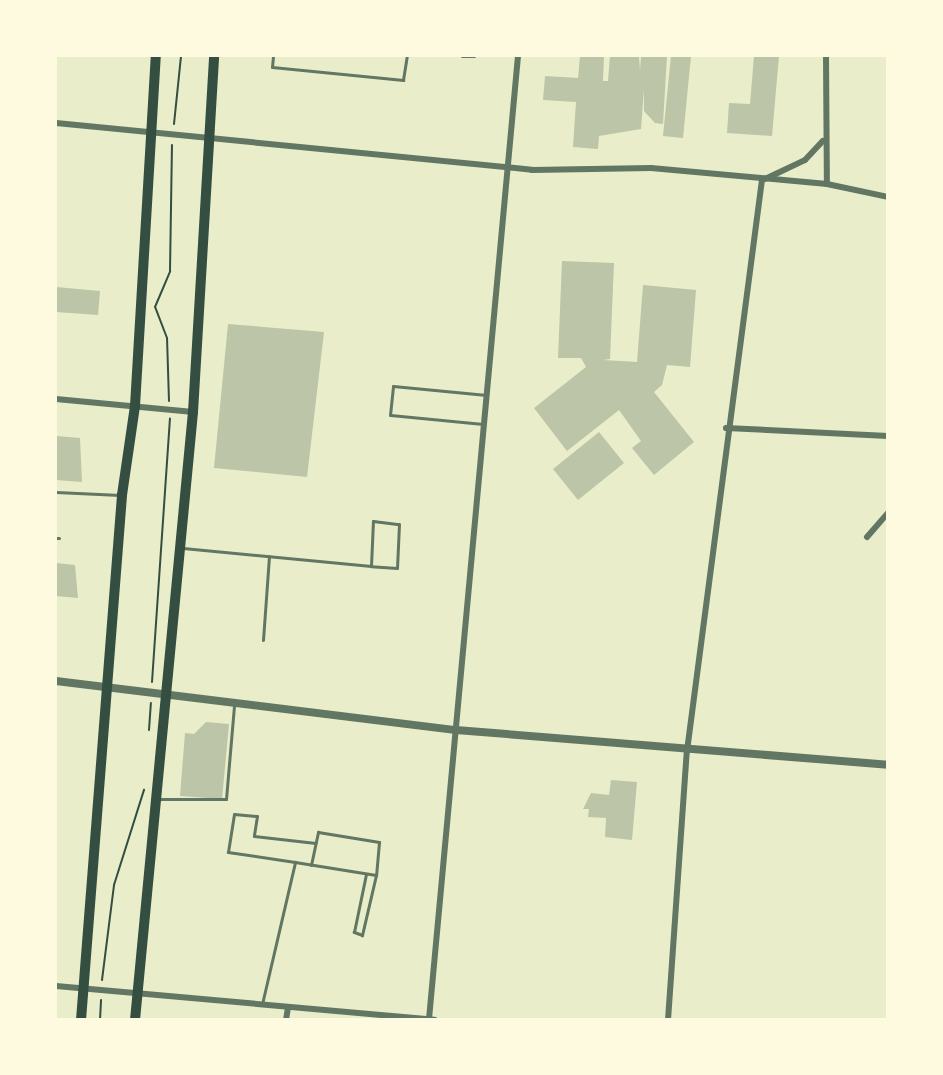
<!DOCTYPE html>
<style>
body{margin:0}
#map{position:relative;width:943px;height:1075px;overflow:hidden;background:#e9edc9;font-family:"Zilla Slab",serif}
div>[style]{position:absolute}
.building>*{inset:0;background:#bcc5a7}
.path>*{height:2px;margin:-1px;padding:0 1px;transform-origin:1px;border-radius:1px;background:#344e41}
.service>*{height:3px;margin:-1.5px;padding:0 1.5px;transform-origin:1.5px;border-radius:1.5px;background:#617663}
.minor>*{height:6px;margin:-3px;padding:0 3px;transform-origin:3px;border-radius:3px;background:#617663}
.tertiary>*{height:8px;margin:-4px;padding:0 4px;transform-origin:4px;border-radius:4px;background:#617663}
.primary>*{height:10px;margin:-5px;padding:0 5px;transform-origin:5px;border-radius:5px;background:#344e41}
span{translate:-50% -50%;white-space:nowrap;text-align:center;line-height:1.15;-webkit-text-stroke:4.5px #fefae0;paint-order:stroke}
.frame{position:absolute;inset:0;border:57px solid #fefae0;pointer-events:none}
</style>
<div id="map">
<div class="building">
<div style="clip-path:polygon(580px 56px,604px 56px,603px 81px,608px 81px,610px 56px,639px 56px,640px 71px,641px 56px,667px 56px,663px 124px,655px 123px,644px 111px,644px 89px,641px 129px,599px 136px,598px 149px,573px 147px,576px 102px,543px 100px,545px 76px,578px 78px)"></div>
<div style="clip-path:polygon(671px 56px,691px 56px,683px 138px,663px 136px)"></div>
<div style="clip-path:polygon(754px 56px,779px 56px,772px 136px,727px 133px,729px 103px,750px 104px)"></div>
<div style="clip-path:polygon(562px 261px,614px 263px,610px 359px,603px 360px,637px 362px,643px 285px,696px 290px,690px 367px,667px 365px,662px 385px,654px 392px,694px 442px,654px 475px,632px 448px,641px 441px,619px 410px,567px 451px,534px 408px,586px 367px,581px 358px,558px 358px)"></div>
<div style="clip-path:polygon(56px 287px,100px 291px,98px 315px,56px 312px)"></div>
<div style="clip-path:polygon(228px 324px,324px 332px,307px 477px,214px 468px)"></div>
<div style="clip-path:polygon(599px 432px,624px 463px,578px 500px,553px 469px)"></div>
<div style="clip-path:polygon(56px 436px,80px 438px,82px 482px,56px 480px)"></div>
<div style="clip-path:polygon(56px 563px,75px 565px,78px 598px,56px 596px)"></div>
<div style="clip-path:polygon(206px 722px,229px 724px,222px 799px,180px 796px,185px 733px,194px 734px)"></div>
<div style="clip-path:polygon(611px 780px,637px 782px,632px 840px,605px 837px,606px 818px,588px 817px,589px 809px,583px 809px,591px 793px,609px 795px)"></div>
</div>
<div class="path">
<div style="left:174px;top:124px;width:68px;rotate:-84.1deg"></div>
<div style="left:169px;top:401px;width:63px;rotate:-91.8deg"></div>
<div style="left:167px;top:338px;width:33px;rotate:-111deg"></div>
<div style="left:155px;top:307px;width:39px;rotate:-67deg"></div>
<div style="left:170px;top:271px;width:126px;rotate:-89.1deg"></div>
<div style="left:152px;top:682px;width:264px;rotate:-86.1deg"></div>
<div style="left:149px;top:730px;width:27px;rotate:-86deg"></div>
<div style="left:102px;top:980px;width:96px;rotate:-82.8deg"></div>
<div style="left:114px;top:885px;width:100px;rotate:-72.5deg"></div>
<div style="left:100px;top:1020px;width:20px;rotate:-87deg"></div>
</div>
<div class="service">
<div style="left:273px;top:56px;width:11px;rotate:95deg"></div>
<div style="left:272px;top:67px;width:132px;rotate:5.7deg"></div>
<div style="left:403px;top:80px;width:24px;rotate:-81deg"></div>
<div style="left:462px;top:56px;width:12px"></div>
<div style="left:483px;top:424px;width:93px;rotate:-174.5deg"></div>
<div style="left:390px;top:415px;width:29px;rotate:-84deg"></div>
<div style="left:393px;top:386px;width:94px;rotate:5.5deg"></div>
<div style="left:56px;top:492px;width:64px;rotate:2.7deg"></div>
<div style="left:373px;top:521px;width:26px;rotate:7deg"></div>
<div style="left:399px;top:524px;width:44px;rotate:92.6deg"></div>
<div style="left:397px;top:568px;width:26px;rotate:-176deg"></div>
<div style="left:371px;top:566px;width:45px;rotate:-87.5deg"></div>
<div style="left:56px;top:538px;width:3px"></div>
<div style="left:183px;top:548px;width:189px;rotate:5.5deg"></div>
<div style="left:263px;top:640px;width:84px;rotate:-85.9deg"></div>
<div style="left:160px;top:799px;width:66px"></div>
<div style="left:226px;top:799px;width:93px;rotate:-85.1deg"></div>
<div style="left:295px;top:862px;width:68px;rotate:-171.5deg"></div>
<div style="left:228px;top:852px;width:38px;rotate:-81deg"></div>
<div style="left:234px;top:814px;width:23px;rotate:5deg"></div>
<div style="left:257px;top:816px;width:20px;rotate:99deg"></div>
<div style="left:254px;top:836px;width:62px;rotate:6.4deg"></div>
<div style="left:311px;top:865px;width:34px;rotate:-78deg"></div>
<div style="left:318px;top:832px;width:62px;rotate:9.3deg"></div>
<div style="left:379px;top:842px;width:33px;rotate:95deg"></div>
<div style="left:262px;top:1004px;width:146px;rotate:-76.9deg"></div>
<div style="left:295px;top:862px;width:82px;rotate:9.1deg"></div>
<div style="left:376px;top:875px;width:62px;rotate:103.1deg"></div>
<div style="left:362px;top:935px;width:9px;rotate:-159deg"></div>
<div style="left:354px;top:932px;width:59px;rotate:-78.3deg"></div>
</div>
<div class="minor">
<div style="left:826px;top:56px;width:128px;rotate:89.6deg"></div>
<div style="left:56px;top:123px;width:478px;rotate:5.6deg"></div>
<div style="left:532px;top:170px;width:119px;rotate:-1deg"></div>
<div style="left:651px;top:168px;width:177px;rotate:5.2deg"></div>
<div style="left:827px;top:184px;width:62px;rotate:12deg"></div>
<div style="left:765px;top:179px;width:44px;rotate:-25.4deg"></div>
<div style="left:805px;top:160px;width:26px;rotate:-47deg"></div>
<div style="left:56px;top:399px;width:138px;rotate:5.4deg"></div>
<div style="left:726px;top:428px;width:162px;rotate:2.8deg"></div>
<div style="left:867px;top:537px;width:32px;rotate:-49deg"></div>
<div style="left:56px;top:986px;width:380px;rotate:5.1deg"></div>
<div style="left:429px;top:1019px;width:967px;rotate:-84.72deg"></div>
<div style="left:286px;top:1020px;width:12px;rotate:-81deg"></div>
<div style="left:668px;top:1020px;width:270px;rotate:-86deg"></div>
<div style="left:687px;top:751px;width:576px;rotate:-82.52deg"></div>
</div>
<div class="tertiary">
<div style="left:56px;top:681px;width:403px;rotate:7deg"></div>
<div style="left:456px;top:730px;width:433px;rotate:4.6deg"></div>
</div>
<div class="primary">
<div style="left:81px;top:1020px;width:527px;rotate:-85.53deg"></div>
<div style="left:122px;top:495px;width:90px;rotate:-81.7deg"></div>
<div style="left:135px;top:406px;width:351px;rotate:-86.6deg"></div>
<div style="left:135px;top:1020px;width:611px;rotate:-84.55deg"></div>
<div style="left:193px;top:412px;width:357px;rotate:-86.6deg"></div>
</div>
<div class="frame"></div>
</div>
